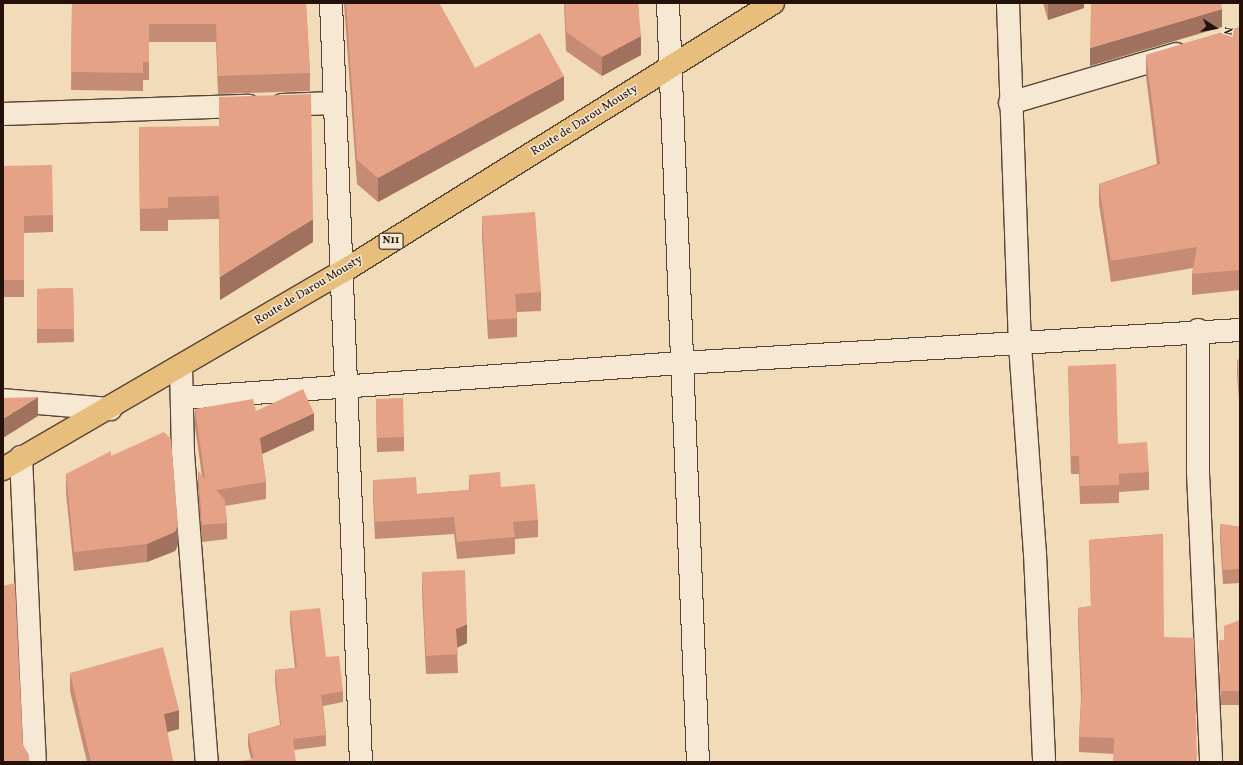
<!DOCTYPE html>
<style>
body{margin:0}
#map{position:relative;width:1243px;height:765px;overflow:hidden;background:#f1dbb9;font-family:Vollkorn,serif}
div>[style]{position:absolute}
.roads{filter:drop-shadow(1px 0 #574436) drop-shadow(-1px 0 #574436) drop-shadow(0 1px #574436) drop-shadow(0 -1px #574436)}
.street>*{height:22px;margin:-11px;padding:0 11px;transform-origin:11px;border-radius:11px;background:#f6e8d2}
.primary>*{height:22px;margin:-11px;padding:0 11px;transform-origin:11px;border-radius:11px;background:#e8be7c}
.wall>*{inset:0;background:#c58b74}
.shaded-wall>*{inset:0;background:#a0715e}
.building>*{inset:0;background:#e5a287}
span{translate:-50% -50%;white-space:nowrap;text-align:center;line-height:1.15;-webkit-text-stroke:3px #f6e8d2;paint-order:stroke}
.shield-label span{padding:1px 3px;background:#f6e8d2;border:1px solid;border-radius:3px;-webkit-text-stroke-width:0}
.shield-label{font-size:11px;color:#24120a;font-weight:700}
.street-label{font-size:12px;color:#24120a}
.frame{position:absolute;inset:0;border:4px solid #24120a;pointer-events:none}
.north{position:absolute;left:1195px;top:8px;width:40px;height:40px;-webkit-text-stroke:3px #f6e8d2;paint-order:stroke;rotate:102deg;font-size:11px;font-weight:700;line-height:16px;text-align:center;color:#24120a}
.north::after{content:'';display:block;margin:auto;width:14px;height:18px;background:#24120a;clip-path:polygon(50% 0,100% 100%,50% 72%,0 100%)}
</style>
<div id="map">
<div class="roads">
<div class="street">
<div style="left:331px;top:3px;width:760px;rotate:87.74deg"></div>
<div style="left:668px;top:3px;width:760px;rotate:87.74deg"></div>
<div style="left:1008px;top:3px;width:342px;rotate:88deg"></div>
<div style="left:1020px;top:345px;width:209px;rotate:85.9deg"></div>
<div style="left:1035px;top:553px;width:209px;rotate:87.5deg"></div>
<div style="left:1010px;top:103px;width:173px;rotate:-16.4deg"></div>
<div style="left:282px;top:105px;width:52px;rotate:-2.2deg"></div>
<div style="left:3px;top:114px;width:246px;rotate:-1.9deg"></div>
<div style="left:1198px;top:330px;width:143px;rotate:90deg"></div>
<div style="left:1198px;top:473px;width:289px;rotate:87.4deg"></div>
<div style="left:181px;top:366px;width:87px;rotate:88.7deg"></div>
<div style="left:183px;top:453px;width:310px;rotate:85.6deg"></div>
<div style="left:182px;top:398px;width:500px;rotate:-4.01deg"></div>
<div style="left:681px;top:363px;width:560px;rotate:-3.38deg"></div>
<div style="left:3px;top:400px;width:108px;rotate:4.8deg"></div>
<div style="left:21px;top:457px;width:305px;rotate:87.4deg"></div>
</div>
<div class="primary">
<div style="left:3px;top:469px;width:392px;rotate:-30.2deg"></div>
<div style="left:342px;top:272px;width:508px;rotate:-31.97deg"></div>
</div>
</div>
<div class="wall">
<div style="clip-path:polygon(72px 3px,306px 3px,310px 73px,310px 91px,218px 94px,216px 42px,149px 42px,149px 80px,143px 80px,143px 91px,71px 90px)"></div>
<div style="clip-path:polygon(344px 3px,439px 3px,475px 68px,564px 100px,378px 202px,357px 184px)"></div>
<div style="clip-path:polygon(564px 3px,638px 3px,641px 55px,602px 76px,566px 51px)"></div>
<div style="clip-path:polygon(1043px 3px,1084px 3px,1084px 8px,1048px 20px)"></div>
<div style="clip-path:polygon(1240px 27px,1240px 290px,1192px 295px,1192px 274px,1193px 268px,1111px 282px,1099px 204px,1099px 184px,1157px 164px,1146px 76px,1146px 55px)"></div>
<div style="clip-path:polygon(139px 127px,313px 242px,220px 300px,219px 219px,168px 220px,168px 231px,140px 231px)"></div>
<div style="clip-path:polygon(3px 166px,53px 215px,53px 232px,24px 233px,24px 297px,3px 297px)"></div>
<div style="clip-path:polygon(482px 216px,541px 292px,541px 311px,517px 312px,517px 337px,488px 339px,482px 235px)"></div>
<div style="clip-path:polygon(73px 288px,74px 342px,37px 343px,37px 289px)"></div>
<div style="clip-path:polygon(1240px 359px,1240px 414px,1237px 373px,1237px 360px)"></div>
<div style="clip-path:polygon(1068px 366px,1118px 444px,1149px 472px,1149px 490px,1119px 492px,1119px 503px,1080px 504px,1079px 474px,1071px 474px)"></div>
<div style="clip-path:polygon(376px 399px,404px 437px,404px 451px,377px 452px)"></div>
<div style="clip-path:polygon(195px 409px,256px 411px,314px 430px,262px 454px,266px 482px,266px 499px,225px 506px,227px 523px,227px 539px,202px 542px,198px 488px,198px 471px,202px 476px,195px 426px)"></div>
<div style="clip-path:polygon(111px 456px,178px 545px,175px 551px,147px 562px,74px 571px,66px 493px,66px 474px)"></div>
<div style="clip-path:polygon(469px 475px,501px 487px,538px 520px,538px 537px,515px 539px,515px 554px,457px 559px,454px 534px,375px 539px,373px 497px,373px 480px,417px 494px,469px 490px)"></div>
<div style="clip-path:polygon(1220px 524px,1240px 527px,1240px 583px,1223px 584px,1220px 538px)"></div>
<div style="clip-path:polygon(1163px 534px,1114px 754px,1079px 752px,1079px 737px,1081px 698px,1078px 623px,1078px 608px,1091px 606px,1089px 540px)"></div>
<div style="clip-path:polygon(422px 572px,467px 643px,457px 648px,458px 673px,426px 674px,422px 591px)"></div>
<div style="clip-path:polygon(290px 611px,326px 657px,343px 691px,343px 702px,323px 706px,326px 735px,326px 746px,294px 750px,251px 759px,248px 746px,248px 734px,280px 725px,275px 682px,275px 670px,295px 668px,290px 622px)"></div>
<div style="clip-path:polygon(1240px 620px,1240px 705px,1221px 705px,1219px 640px,1224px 640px)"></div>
<div style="clip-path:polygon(70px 673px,179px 729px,167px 732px,173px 762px,87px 762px,70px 691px)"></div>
</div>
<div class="shaded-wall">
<div style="clip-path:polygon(1048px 3px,1084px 3px,1084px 8px,1048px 20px)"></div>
<div style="clip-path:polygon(1222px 9px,1222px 27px,1090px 66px,1090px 48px)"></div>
<div style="clip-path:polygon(641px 36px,641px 55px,602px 76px,602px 57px)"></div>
<div style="clip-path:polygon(564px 76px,564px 100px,378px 202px,378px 178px)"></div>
<div style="clip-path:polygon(313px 219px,313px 242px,220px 300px,220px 277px)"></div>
<div style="clip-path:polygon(38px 397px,38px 416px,3px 438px,3px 419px)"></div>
<div style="clip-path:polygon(314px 413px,314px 430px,260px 455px,260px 438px)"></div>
<div style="clip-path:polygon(178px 526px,178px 545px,175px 551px,147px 562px,147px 544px)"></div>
<div style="clip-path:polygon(467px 624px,467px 643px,456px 648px,456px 629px)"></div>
<div style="clip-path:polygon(179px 710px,179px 729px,164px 733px,164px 714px)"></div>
</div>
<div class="building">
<div style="clip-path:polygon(72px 3px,306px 3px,310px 73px,218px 76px,216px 24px,149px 24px,149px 62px,143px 62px,143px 73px,71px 72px)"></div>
<div style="clip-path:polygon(346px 3px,439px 3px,475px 68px,540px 33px,564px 76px,378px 178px,357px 160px)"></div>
<div style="clip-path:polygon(565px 3px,638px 3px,641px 36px,602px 57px,566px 32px)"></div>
<div style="clip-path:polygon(1091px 3px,1221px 3px,1222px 9px,1090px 48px)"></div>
<div style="clip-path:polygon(1240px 27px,1240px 270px,1192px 274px,1197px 247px,1111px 261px,1099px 184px,1160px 164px,1146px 55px)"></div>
<div style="clip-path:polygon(311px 94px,313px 219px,220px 277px,219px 196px,168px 197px,168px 208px,140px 209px,139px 127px,219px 126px,219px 97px)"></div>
<div style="clip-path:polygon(52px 165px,53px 215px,24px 216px,24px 280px,3px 280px,3px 166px)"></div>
<div style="clip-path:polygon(535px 212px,541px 292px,515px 294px,517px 318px,488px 320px,482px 216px)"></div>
<div style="clip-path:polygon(73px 288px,74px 329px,37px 329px,37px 289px)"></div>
<div style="clip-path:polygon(1240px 359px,1240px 400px,1237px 360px)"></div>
<div style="clip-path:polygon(1116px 364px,1118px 444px,1147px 442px,1149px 472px,1119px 474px,1119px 485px,1080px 486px,1079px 456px,1071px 456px,1068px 366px)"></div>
<div style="clip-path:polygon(303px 389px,314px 413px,260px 438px,266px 482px,216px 490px,225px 500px,227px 523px,202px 525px,198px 471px,205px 479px,195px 409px,253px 399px,256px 411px)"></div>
<div style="clip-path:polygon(38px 397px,3px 419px,3px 398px)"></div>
<div style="clip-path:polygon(403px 398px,404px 437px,377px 438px,376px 399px)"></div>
<div style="clip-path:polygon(164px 432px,171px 439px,178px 526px,175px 532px,147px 544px,74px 552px,66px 474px,111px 451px,111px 456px)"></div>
<div style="clip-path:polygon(500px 472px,501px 487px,535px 484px,538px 520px,513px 522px,515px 537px,457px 542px,454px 517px,375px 522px,373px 480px,416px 477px,417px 494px,470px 490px,469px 475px)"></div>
<div style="clip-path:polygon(1220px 524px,1240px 527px,1240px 569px,1223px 570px)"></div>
<div style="clip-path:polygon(1163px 534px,1164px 637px,1194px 638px,1197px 762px,1113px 762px,1114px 738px,1079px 737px,1082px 692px,1078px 608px,1091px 606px,1089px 540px)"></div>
<div style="clip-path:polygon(465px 570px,467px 624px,456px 629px,458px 654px,426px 656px,422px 572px)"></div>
<div style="clip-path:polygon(15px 583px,23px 745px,29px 755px,29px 762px,3px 762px,3px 586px)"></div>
<div style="clip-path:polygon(320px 608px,326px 657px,339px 656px,343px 691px,321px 695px,326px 735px,293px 739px,296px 762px,232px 762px,254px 759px,248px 734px,281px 725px,275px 670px,297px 668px,290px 611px)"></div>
<div style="clip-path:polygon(1240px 620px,1240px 691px,1221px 691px,1219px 640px,1224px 640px,1224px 626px)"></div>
<div style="clip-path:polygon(163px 647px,179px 710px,164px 714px,173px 762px,91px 762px,70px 673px)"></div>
<div style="clip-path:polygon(1240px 737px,1240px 762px,1239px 762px)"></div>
</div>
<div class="shield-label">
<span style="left:391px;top:241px">N11</span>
</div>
<div class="street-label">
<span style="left:585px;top:121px;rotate:-32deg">Route de Darou Mousty</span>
<span style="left:309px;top:291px;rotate:-31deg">Route de Darou Mousty</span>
</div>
<div class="frame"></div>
<div class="north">N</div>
</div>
